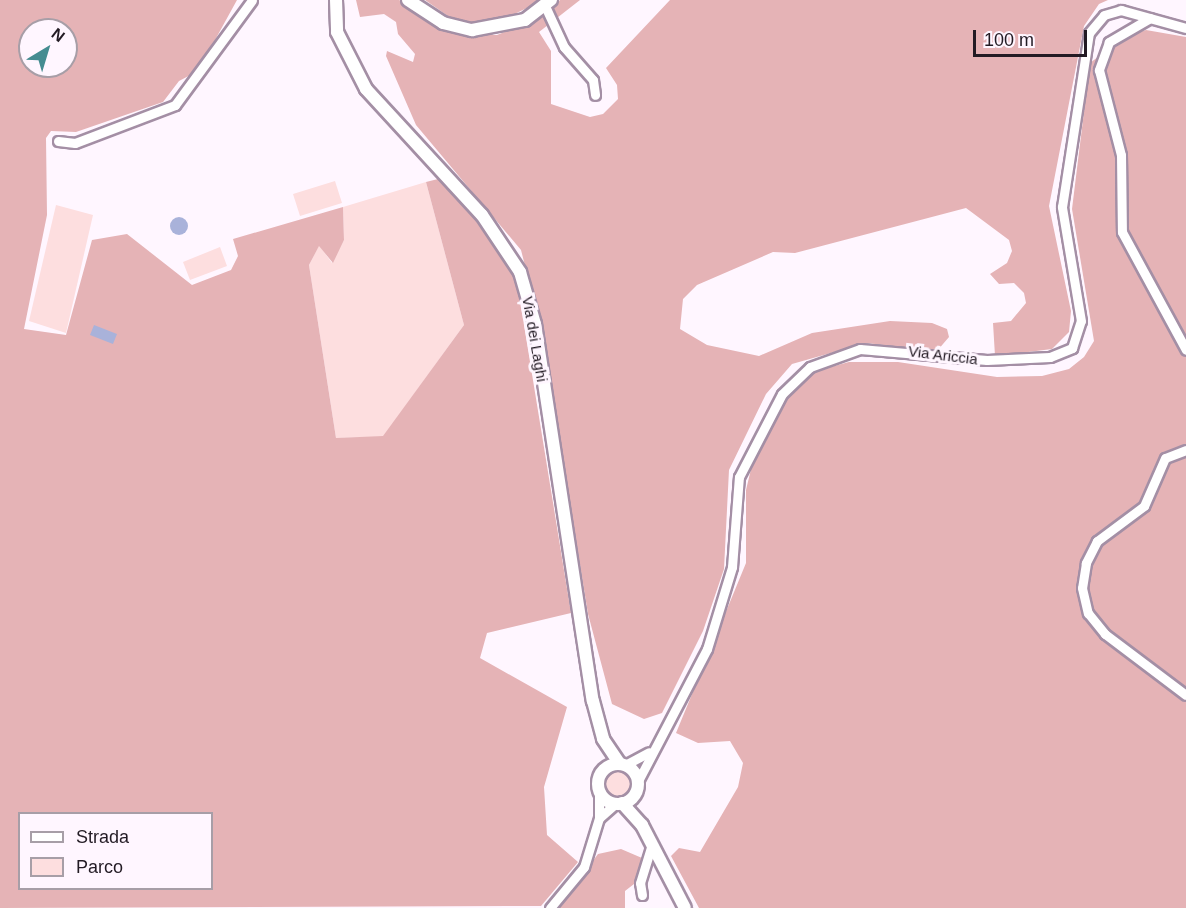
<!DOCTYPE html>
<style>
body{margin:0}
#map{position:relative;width:1186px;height:908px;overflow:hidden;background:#fff6ff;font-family:Helvetica,sans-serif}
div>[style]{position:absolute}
.green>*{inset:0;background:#fddedf}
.round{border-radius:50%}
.forest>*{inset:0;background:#e5b3b6}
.water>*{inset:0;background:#a9b2da}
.roads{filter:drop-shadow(2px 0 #a48fa5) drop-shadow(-2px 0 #a48fa5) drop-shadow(0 2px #a48fa5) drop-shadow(0 -2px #a48fa5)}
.minor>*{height:9px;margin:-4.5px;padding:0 4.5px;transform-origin:4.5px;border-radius:4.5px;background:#fff}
.major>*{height:12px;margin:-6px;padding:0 6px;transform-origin:6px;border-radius:6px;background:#fff}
.major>.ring{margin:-6px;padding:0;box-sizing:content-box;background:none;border:12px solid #fff;border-radius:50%}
span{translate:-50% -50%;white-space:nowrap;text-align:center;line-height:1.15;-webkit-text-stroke:6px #fff6ff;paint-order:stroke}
.street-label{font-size:15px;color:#231b24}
.legend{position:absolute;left:18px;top:812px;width:195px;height:78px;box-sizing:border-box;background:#fff6ff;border:2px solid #a79ea7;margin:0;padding:8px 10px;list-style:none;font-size:18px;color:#231b24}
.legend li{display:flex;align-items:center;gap:12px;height:30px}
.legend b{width:30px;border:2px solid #a79ea7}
.north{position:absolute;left:18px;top:18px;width:60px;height:60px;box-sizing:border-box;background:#fff6ff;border:2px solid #a79ea7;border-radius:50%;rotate:38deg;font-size:16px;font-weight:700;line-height:24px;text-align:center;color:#231b24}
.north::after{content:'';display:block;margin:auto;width:21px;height:27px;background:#458c91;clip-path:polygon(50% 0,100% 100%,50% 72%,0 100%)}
.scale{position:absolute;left:973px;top:30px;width:114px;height:27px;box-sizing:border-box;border:3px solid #231b24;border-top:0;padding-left:8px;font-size:18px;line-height:21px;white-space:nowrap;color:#231b24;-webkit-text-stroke:4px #fff6ff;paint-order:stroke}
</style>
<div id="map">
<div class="green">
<div style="clip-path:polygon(335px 181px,342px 203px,300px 216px,293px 194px)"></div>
<div style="clip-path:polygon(426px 182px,464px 325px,383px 437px,336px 438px,309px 265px,319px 245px,332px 263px,344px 240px,343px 207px)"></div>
<div style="clip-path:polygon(56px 205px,93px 215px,66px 333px,29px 321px)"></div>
<div style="clip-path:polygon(220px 247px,227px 266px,190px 280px,183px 262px)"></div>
<div class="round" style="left:603px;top:769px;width:30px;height:30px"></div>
</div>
<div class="forest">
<div style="clip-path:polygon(evenodd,0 0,237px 0,198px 71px,179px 81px,163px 102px,76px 132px,51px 131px,46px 138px,47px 215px,24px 329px,66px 335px,92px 240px,127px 234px,192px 285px,231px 270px,238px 256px,233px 239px,343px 207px,344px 240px,333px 263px,319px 246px,309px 265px,336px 438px,383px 436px,464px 325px,426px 182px,442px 178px,483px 221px,516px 276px,571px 613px,487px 633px,480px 658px,567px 707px,544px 787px,547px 835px,578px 862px,541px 906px,0 908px,0 0,30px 30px,66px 30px,66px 66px,30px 66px,30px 30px,0 0,20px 814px,212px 814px,212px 888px,20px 888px,20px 814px)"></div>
<div style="clip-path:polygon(356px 0,399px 0,469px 34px,497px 35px,544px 16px,560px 0,580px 0,539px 32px,551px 51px,551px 104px,590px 117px,603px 114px,618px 99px,617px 85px,606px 68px,670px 0,1108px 0,1099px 4px,1084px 26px,1049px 206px,1071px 311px,1069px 332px,1052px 349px,995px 356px,993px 323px,1011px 321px,1026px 303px,1024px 293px,1014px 283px,999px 284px,990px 274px,1007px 263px,1012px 251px,1009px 240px,966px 208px,795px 253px,773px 252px,697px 285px,683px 299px,680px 329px,707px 345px,759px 356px,812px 333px,890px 321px,932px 323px,947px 329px,949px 337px,937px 351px,866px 343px,792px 364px,766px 394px,729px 470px,724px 569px,703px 631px,662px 713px,644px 719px,612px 704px,588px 614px,543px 336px,521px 250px,416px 125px,386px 56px,387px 51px,413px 62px,415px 54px,398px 34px,396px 22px,384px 14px,360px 17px)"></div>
<div style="clip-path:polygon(425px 0,543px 0,496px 23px,458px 23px)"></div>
<div style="clip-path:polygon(1146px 30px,1186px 37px,1186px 908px,699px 908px,671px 856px,679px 848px,700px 852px,738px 787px,743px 763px,730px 741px,698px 743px,676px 733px,746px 563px,746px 490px,752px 465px,785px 397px,816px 371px,849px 362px,898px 362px,997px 377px,1042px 376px,1069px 369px,1084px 357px,1094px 341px,1072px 209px,1090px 63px,1124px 37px)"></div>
<div style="clip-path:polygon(621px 849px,642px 858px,634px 884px,625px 891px,625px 908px,558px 908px,598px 854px)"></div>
</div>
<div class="water">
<div class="round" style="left:170px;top:217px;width:18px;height:18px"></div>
<div style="clip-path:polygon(94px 325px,117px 334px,113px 344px,90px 335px)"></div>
</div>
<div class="roads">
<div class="minor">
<div style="left:545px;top:6px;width:45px;rotate:65.1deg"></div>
<div style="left:564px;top:47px;width:44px;rotate:48.7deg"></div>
<div style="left:593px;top:80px;width:15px;rotate:82deg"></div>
<div style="left:1150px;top:18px;width:48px;rotate:149.7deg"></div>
<div style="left:1109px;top:42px;width:30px;rotate:110deg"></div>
<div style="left:1099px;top:70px;width:88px;rotate:75.5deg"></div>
<div style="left:1121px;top:155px;width:77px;rotate:89.3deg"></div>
<div style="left:1122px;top:232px;width:134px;rotate:61.5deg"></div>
<div style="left:58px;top:141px;width:17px;rotate:7deg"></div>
<div style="left:75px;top:143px;width:107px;rotate:-20.8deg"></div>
<div style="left:175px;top:105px;width:130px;rotate:-53.7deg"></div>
<div style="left:1186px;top:450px;width:22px;rotate:159deg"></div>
<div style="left:1165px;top:458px;width:52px;rotate:113.6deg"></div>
<div style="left:1144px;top:506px;width:59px;rotate:143.3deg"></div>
<div style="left:1097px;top:541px;width:25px;rotate:117deg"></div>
<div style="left:1086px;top:563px;width:25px;rotate:99deg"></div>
<div style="left:1082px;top:588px;width:26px;rotate:77deg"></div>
<div style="left:1088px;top:613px;width:27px;rotate:51deg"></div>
<div style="left:1105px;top:634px;width:101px;rotate:37deg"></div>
<div style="left:625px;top:765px;width:27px;rotate:-28deg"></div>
<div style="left:638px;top:781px;width:149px;rotate:-62.4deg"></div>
<div style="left:707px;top:649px;width:86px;rotate:-73deg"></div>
<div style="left:732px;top:567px;width:90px;rotate:-85.6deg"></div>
<div style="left:739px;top:477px;width:93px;rotate:-62.6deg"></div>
<div style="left:782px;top:394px;width:39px;rotate:-44deg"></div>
<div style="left:810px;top:367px;width:53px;rotate:-19.8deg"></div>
<div style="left:860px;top:349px;width:127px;rotate:5deg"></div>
<div style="left:987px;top:360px;width:63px;rotate:-2.7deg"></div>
<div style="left:1050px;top:357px;width:24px;rotate:-22deg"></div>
<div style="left:1072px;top:348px;width:28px;rotate:-72deg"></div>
<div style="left:1081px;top:321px;width:116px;rotate:-99.5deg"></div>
<div style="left:1062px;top:207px;width:176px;rotate:-81.2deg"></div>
<div style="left:1089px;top:33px;width:23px;rotate:-50deg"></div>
<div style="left:1104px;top:15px;width:18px;rotate:-16deg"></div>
<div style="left:1121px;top:10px;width:67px;rotate:15.5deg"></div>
<div style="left:599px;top:818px;width:23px;rotate:-41deg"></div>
<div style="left:642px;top:895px;width:12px;rotate:-99deg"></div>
<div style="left:640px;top:883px;width:41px;rotate:-72.9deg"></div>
<div style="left:550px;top:908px;width:53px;rotate:-50.3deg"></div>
<div style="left:584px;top:867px;width:51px;rotate:-73deg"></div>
<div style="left:599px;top:818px;width:29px;rotate:-90deg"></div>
</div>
<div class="major">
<div style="left:336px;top:0;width:32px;rotate:88deg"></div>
<div style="left:337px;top:32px;width:64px;rotate:63deg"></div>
<div style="left:366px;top:89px;width:171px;rotate:47.4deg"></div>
<div style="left:482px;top:215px;width:69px;rotate:56.3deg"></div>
<div style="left:520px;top:272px;width:54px;rotate:73.9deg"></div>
<div style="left:535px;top:324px;width:381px;rotate:81.3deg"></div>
<div style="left:593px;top:701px;width:39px;rotate:75deg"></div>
<div style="left:603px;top:739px;width:30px;rotate:56deg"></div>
<div style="left:408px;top:0;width:42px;rotate:33.3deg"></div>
<div style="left:443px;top:23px;width:30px;rotate:14deg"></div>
<div style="left:472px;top:30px;width:54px;rotate:-10.7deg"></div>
<div style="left:525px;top:20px;width:33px;rotate:-38deg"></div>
<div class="ring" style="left:598px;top:764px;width:28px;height:28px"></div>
<div style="left:622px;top:803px;width:30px;rotate:48deg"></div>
<div style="left:642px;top:825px;width:93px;rotate:62.6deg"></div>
</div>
</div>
<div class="street-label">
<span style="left:535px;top:339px;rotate:80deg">Via dei Laghi</span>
<span style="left:943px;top:355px;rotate:7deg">Via Ariccia</span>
</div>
<ul class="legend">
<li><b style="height:8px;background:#fff"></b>Strada</li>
<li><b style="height:16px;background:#fddedf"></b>Parco</li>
</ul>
<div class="north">N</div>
<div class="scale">100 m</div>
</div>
